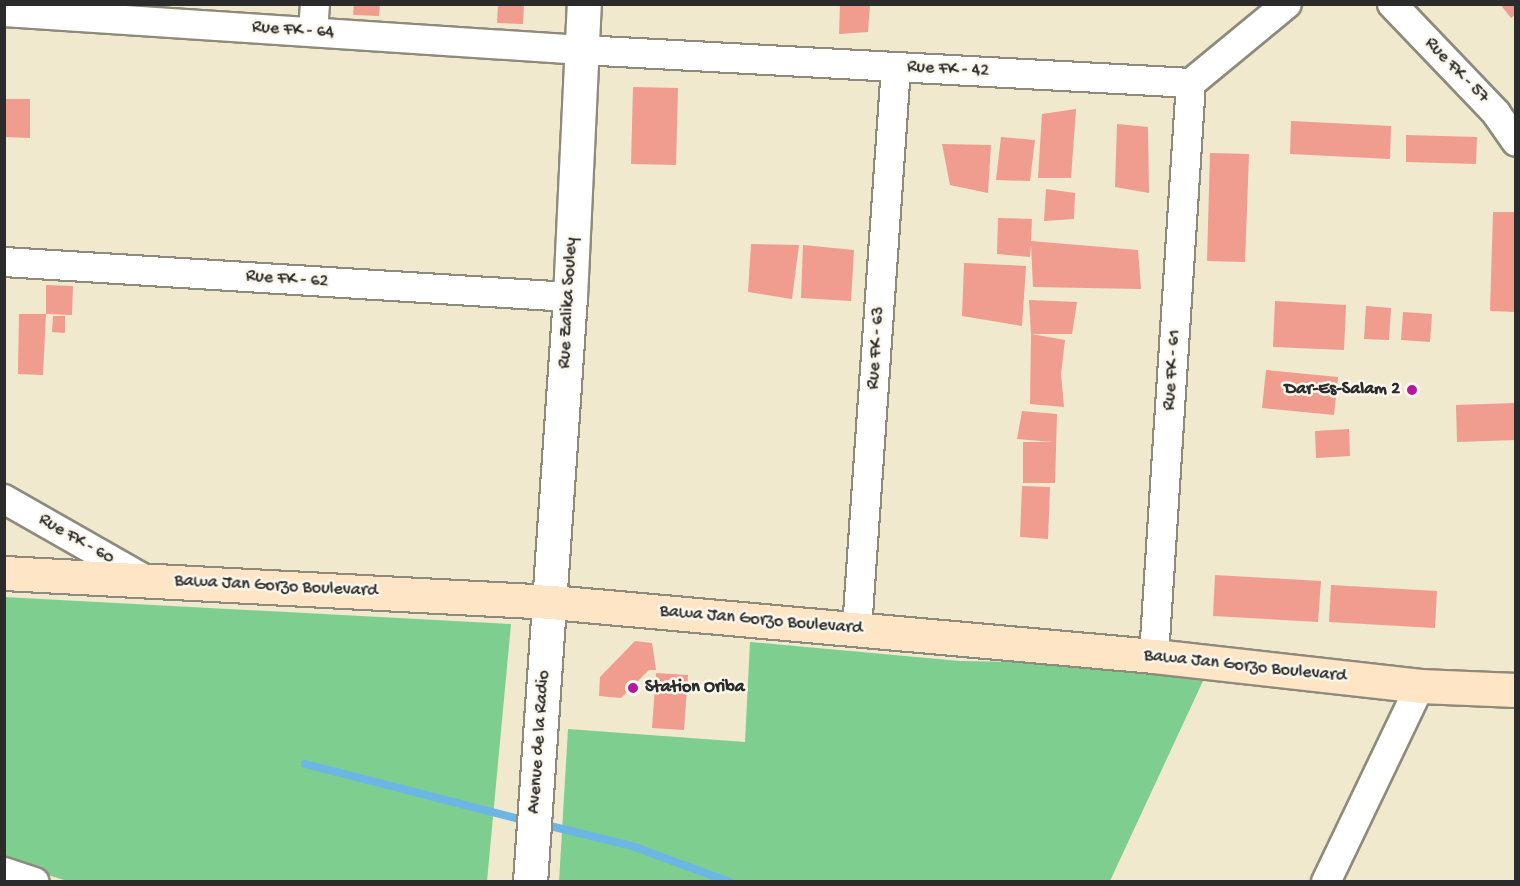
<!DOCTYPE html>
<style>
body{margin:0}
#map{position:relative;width:1520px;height:886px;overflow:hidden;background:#f0e9ce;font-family:"Gochi Hand",sans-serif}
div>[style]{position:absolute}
.green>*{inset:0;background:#7ece8f}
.stream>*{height:8px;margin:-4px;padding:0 4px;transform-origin:4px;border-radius:4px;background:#6cb6e5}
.building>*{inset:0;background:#f09c8f}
.roads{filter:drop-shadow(2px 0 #8e8a7c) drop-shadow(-2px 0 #8e8a7c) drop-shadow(0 2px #8e8a7c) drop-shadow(0 -2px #8e8a7c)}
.minor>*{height:28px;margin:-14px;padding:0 14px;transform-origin:14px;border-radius:14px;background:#fff}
.tertiary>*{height:33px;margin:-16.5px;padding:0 16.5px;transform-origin:16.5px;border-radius:16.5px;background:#fff}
.secondary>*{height:33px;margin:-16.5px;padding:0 16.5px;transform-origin:16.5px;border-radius:16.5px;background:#fde5c5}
.dots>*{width:16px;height:16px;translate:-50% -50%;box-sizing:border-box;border:3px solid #fbf7ec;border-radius:50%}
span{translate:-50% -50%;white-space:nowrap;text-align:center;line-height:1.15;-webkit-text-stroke:5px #fbf7ec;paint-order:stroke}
.street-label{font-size:18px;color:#2b2b2b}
.poi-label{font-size:18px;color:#2b2b2b;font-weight:700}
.right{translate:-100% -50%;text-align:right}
.left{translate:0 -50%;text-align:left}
.frame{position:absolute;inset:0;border:6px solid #2b2b2b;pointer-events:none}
</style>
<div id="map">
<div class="green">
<div style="clip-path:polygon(4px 597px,511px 624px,487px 881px,70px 882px,5px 861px)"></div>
<div style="clip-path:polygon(750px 642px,960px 661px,1083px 663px,1203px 681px,1110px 881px,559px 882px,568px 729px,745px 742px)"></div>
</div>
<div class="stream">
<div style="left:305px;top:764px;width:229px;rotate:14.4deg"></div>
<div style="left:542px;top:824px;width:93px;rotate:13.7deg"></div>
<div style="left:632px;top:846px;width:104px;rotate:20.2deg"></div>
</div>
<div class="building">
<div style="clip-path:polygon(354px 4px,380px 4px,379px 16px,353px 15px)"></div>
<div style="clip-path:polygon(498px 4px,524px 4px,523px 24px,497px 23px)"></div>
<div style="clip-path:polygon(840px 4px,870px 4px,868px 32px,839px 34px)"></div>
<div style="clip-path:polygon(1500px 4px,1516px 4px,1516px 14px,1511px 18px)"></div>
<div style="clip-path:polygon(633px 87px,678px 88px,676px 165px,631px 164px)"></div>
<div style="clip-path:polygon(4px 99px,30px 99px,30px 138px,4px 137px)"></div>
<div style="clip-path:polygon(1076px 109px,1071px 178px,1038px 178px,1042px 114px)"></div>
<div style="clip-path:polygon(1291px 121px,1391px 126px,1390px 159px,1290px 154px)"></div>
<div style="clip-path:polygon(1117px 124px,1148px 127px,1149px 193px,1115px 187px)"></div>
<div style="clip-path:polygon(1406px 135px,1477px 137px,1476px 164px,1406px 162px)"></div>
<div style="clip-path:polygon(1001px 137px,1035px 140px,1030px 181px,996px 180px)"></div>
<div style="clip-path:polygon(942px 144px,991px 145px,988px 193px,950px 185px)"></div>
<div style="clip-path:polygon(1210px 153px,1249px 154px,1245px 262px,1207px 261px)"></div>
<div style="clip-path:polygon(1046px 189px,1075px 193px,1074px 219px,1044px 221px)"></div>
<div style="clip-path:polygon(1493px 212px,1516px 212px,1516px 312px,1490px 311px)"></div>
<div style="clip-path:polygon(998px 218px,1032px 219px,1031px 241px,1138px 250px,1141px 289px,1033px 287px,1031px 245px,1030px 257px,997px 254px)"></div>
<div style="clip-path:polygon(751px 244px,799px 245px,792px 299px,748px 292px)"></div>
<div style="clip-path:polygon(803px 245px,854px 250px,851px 301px,801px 298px)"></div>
<div style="clip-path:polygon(964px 263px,1026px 266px,1022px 326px,962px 316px)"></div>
<div style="clip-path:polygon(46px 285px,73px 286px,72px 315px,46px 314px)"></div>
<div style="clip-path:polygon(1029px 300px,1077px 302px,1072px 334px,1031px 334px)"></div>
<div style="clip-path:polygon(1275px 301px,1346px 305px,1344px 350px,1273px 347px)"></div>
<div style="clip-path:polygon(1366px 306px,1391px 308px,1389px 340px,1364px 339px)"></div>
<div style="clip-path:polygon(1403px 312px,1432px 314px,1430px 342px,1401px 340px)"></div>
<div style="clip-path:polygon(19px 314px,46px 314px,43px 375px,18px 374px)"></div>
<div style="clip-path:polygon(53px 316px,65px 316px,65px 333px,52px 332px)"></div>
<div style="clip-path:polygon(1031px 334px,1065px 340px,1061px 374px,1064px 407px,1030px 404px)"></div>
<div style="clip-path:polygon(1266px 370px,1338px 377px,1334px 415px,1262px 408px)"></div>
<div style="clip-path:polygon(1516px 403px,1516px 440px,1457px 442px,1456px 405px)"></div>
<div style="clip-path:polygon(1022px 411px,1057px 414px,1055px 483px,1023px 483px,1023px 442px,1053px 442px,1017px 439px)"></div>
<div style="clip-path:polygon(1349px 429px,1350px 456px,1316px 458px,1315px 431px)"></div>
<div style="clip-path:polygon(1022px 486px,1050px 487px,1048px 539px,1020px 537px)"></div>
<div style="clip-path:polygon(1215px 575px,1321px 581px,1318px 622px,1213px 616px)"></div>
<div style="clip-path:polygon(1331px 585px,1437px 591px,1435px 628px,1329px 622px)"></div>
<div style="clip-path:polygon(635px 641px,652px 643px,656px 670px,649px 670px,621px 698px,599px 696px,600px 677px)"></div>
<div style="clip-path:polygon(656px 673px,688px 675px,684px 730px,652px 728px)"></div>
</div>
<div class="roads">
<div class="minor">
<div style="left:1392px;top:4px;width:151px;rotate:46.3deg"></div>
<div style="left:1496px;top:113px;width:35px;rotate:55deg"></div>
<div style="left:4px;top:12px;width:579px;rotate:3.76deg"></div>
<div style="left:582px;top:50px;width:610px;rotate:3.1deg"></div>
<div style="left:1191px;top:83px;width:124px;rotate:-39.5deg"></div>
<div style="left:313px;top:32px;width:28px;rotate:-86deg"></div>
<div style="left:4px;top:262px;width:567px;rotate:3.54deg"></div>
<div style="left:4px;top:499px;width:166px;rotate:29.7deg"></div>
<div style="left:857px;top:629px;width:563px;rotate:-86.03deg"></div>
<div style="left:1154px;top:656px;width:574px;rotate:-86.31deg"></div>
<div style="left:4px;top:872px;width:32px;rotate:18deg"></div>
<div style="left:1326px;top:882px;width:217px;rotate:-64.4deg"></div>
</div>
<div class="tertiary">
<div style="left:530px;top:882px;width:586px;rotate:-86.09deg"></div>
<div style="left:570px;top:297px;width:293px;rotate:-87.3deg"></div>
</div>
<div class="secondary">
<div style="left:4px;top:573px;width:548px;rotate:3.03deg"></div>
<div style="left:551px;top:602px;width:605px;rotate:5.12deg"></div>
<div style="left:1154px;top:656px;width:268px;rotate:6.4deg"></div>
<div style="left:1420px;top:686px;width:96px;rotate:2.4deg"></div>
</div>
</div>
<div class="dots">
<div style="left:1412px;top:390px;background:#b5179e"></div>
<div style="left:633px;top:688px;background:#b5179e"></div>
</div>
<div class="street-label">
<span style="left:293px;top:31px;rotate:4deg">Rue FK - 64</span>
<span style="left:948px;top:70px;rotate:3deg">Rue FK - 42</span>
<span style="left:1456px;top:71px;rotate:46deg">Rue FK - 57</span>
<span style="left:287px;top:280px;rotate:4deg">Rue FK - 62</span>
<span style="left:569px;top:303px;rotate:-87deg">Rue Zalika Souley</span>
<span style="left:877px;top:348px;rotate:-86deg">Rue FK - 63</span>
<span style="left:1173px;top:370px;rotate:-86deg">Rue FK - 61</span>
<span style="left:76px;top:540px;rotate:30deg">Rue FK - 60</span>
<span style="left:276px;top:587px;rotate:3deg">Bawa Jan Gorzo Boulevard</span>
<span style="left:761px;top:621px;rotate:5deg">Bawa Jan Gorzo Boulevard</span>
<span style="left:1245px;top:667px;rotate:6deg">Bawa Jan Gorzo Boulevard</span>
<span style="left:540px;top:742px;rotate:-86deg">Avenue de la Radio</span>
</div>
<div class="poi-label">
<span class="right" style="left:1400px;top:390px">Dar-Es-Salam 2</span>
<span class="left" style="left:645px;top:688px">Station Oriba</span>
</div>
<div class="frame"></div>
</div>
